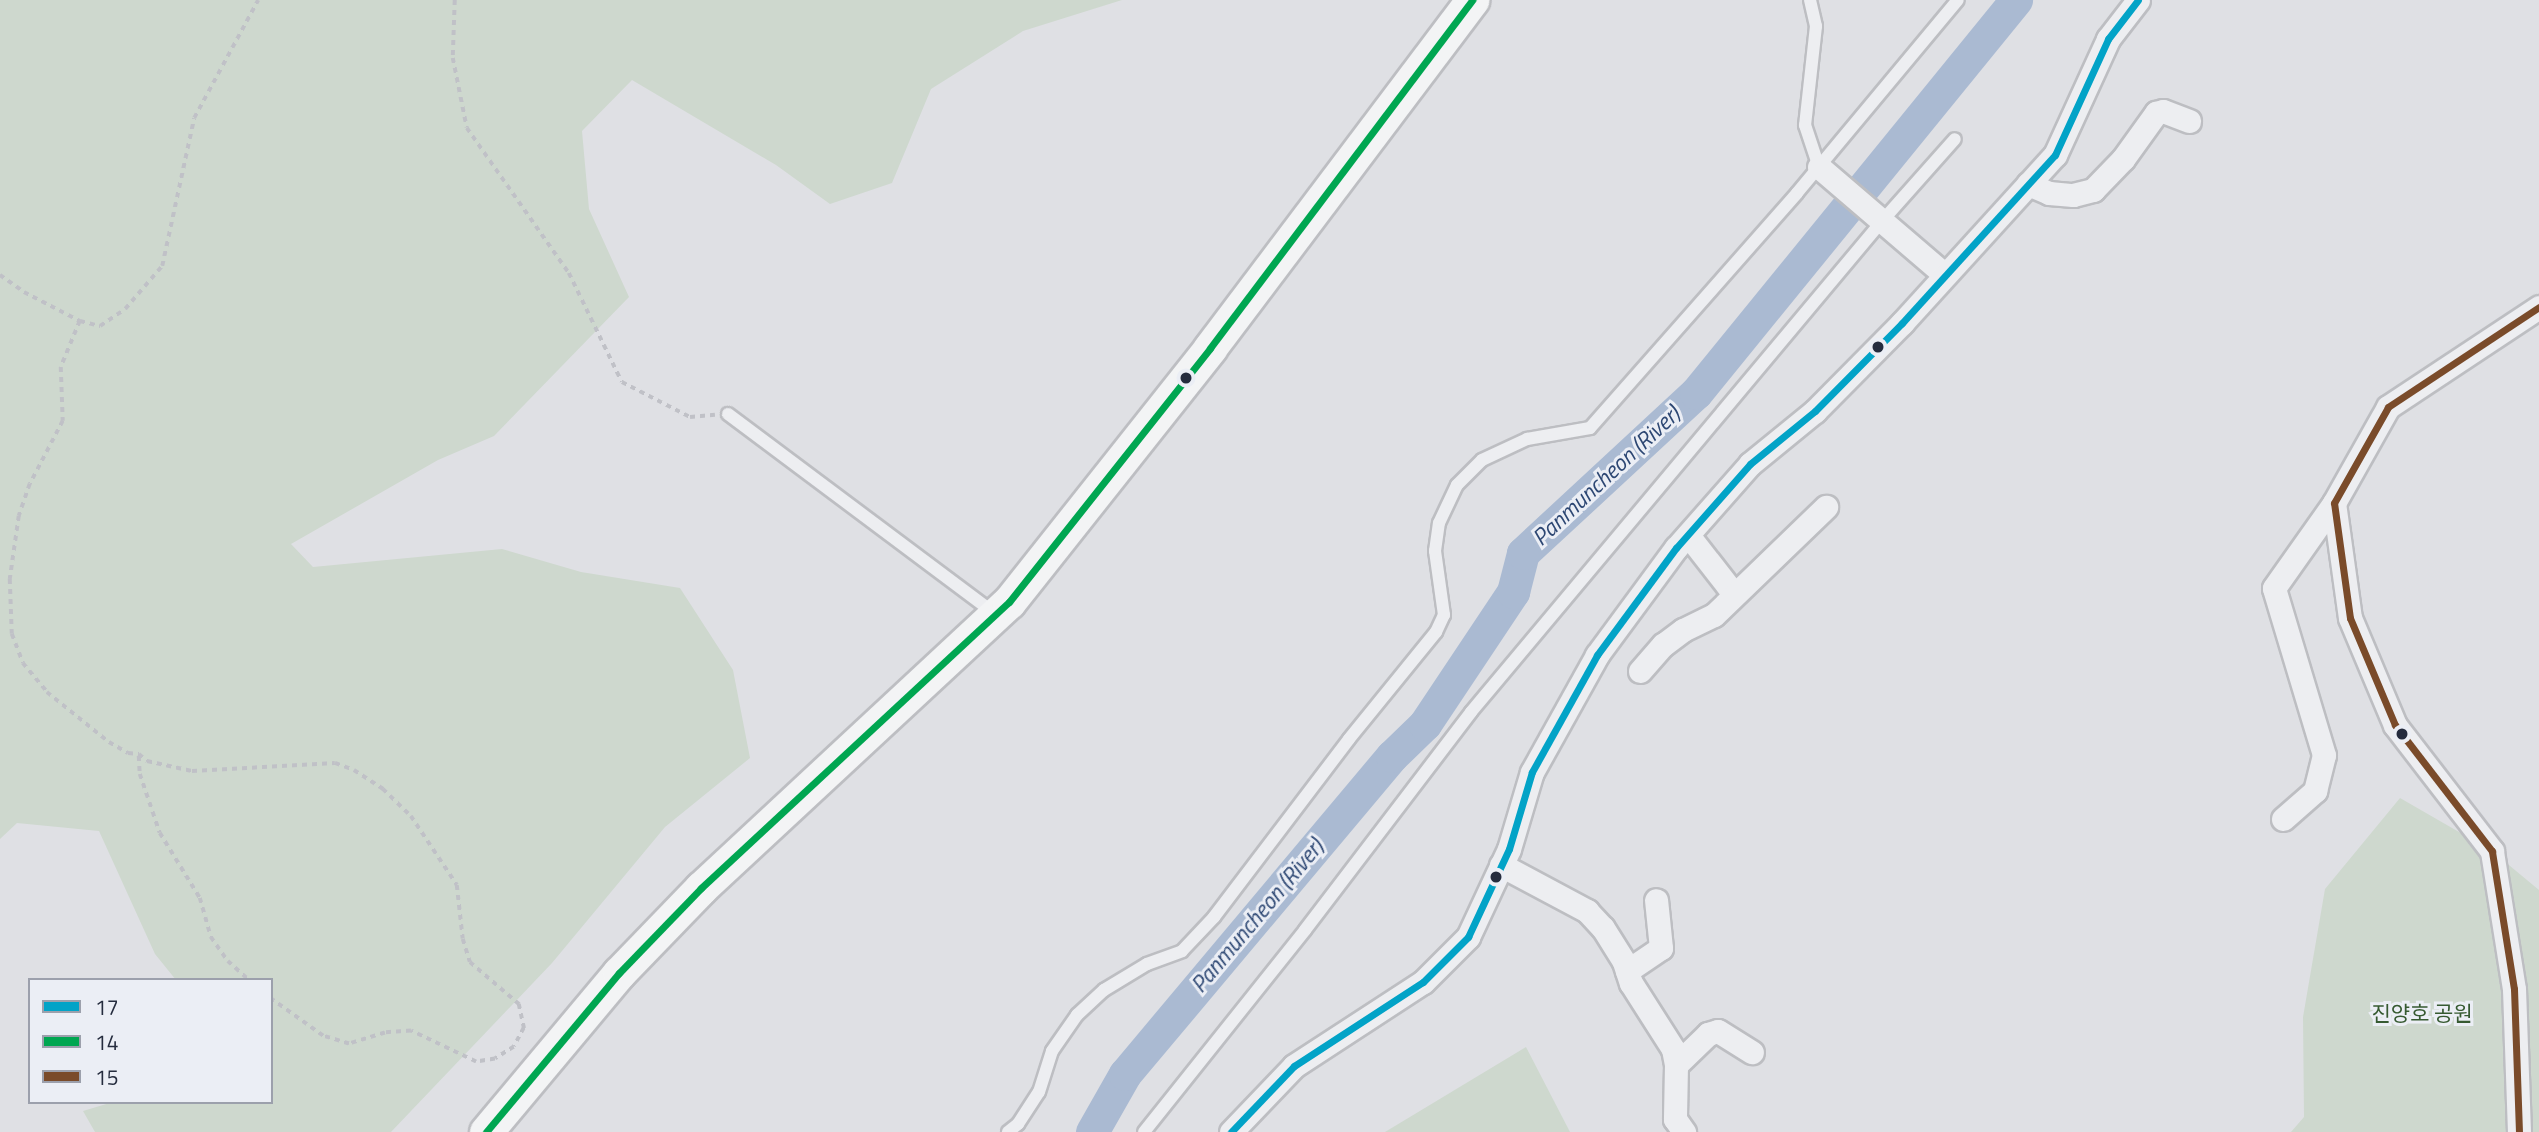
<!DOCTYPE html>
<meta charset="utf-8">
<style>
body{margin:0}
#map{position:relative;width:2539px;height:1132px;overflow:hidden;background:#dfe0e4;font-family:"Titillium Web","Noto Sans KR",sans-serif}
div>[style]{position:absolute}
.green>*{inset:0;background:#ced8ce}
.river>*{height:33px;margin:-16.5px;padding:0 16.5px;transform-origin:16.5px;border-radius:16.5px;background:#aabad2}
.path>*{height:3.5px;margin-top:-1.75px;transform-origin:0;background:repeating-linear-gradient(90deg,#c0c1c7 0 5px,transparent 0 10px)}
.roads{filter:drop-shadow(2px 0 #bdbec2) drop-shadow(-2px 0 #bdbec2) drop-shadow(0 2px #bdbec2) drop-shadow(0 -2px #bdbec2)}
.lane>*{height:12px;margin:-6px;padding:0 6px;transform-origin:6px;border-radius:6px;background:#edeef1}
.street>*{height:23px;margin:-11.5px;padding:0 11.5px;transform-origin:11.5px;border-radius:11.5px;background:#edeef1}
.secondary>*{height:33px;margin:-16.5px;padding:0 16.5px;transform-origin:16.5px;border-radius:16.5px;background:#f3f4f5}
.bus-1>*{height:7px;margin:-3.5px;padding:0 3.5px;transform-origin:3.5px;border-radius:3.5px;background:#02a3c7}
.bus-2>*{height:7px;margin:-3.5px;padding:0 3.5px;transform-origin:3.5px;border-radius:3.5px;background:#00a651}
.bus-3>*{height:7px;margin:-3.5px;padding:0 3.5px;transform-origin:3.5px;border-radius:3.5px;background:#7a4b2a}
.dots>*{width:19px;height:19px;translate:-50% -50%;box-sizing:border-box;border:4px solid #ebeef5;border-radius:50%}
span{translate:-50% -50%;white-space:nowrap;text-align:center;line-height:1.15;-webkit-text-stroke:6px #ebeef5;paint-order:stroke}
.park-label{font-size:21px;color:#365a31}
.water-label{font-size:23px;color:#2d4773;font-style:italic}
.legend{position:absolute;left:28px;top:978px;width:245px;height:126px;box-sizing:border-box;background:#ebeef5;border:2px solid #9ca0ac;margin:0;padding:9px 12px;list-style:none;font-size:21px;color:#252c3e}
.legend li{display:flex;align-items:center;gap:14px;height:35px}
.legend b{width:35px;border:2px solid #9ca0ac}
</style>
<div id="map">
<div class="green">
<div style="clip-path:polygon(0 0,1122px 0,1023px 31px,931px 89px,892px 183px,830px 204px,776px 165px,632px 80px,582px 131px,589px 209px,629px 297px,494px 436px,438px 460px,291px 544px,313px 567px,502px 549px,581px 572px,680px 588px,733px 670px,750px 758px,665px 827px,552px 963px,391px 1132px,95px 1132px,83px 1111px,113px 1102px,271px 1102px,271px 980px,176px 980px,155px 954px,99px 831px,17px 823px,0 839px)"></div>
<div style="clip-path:polygon(2400px 798px,2492px 851px,2539px 890px,2539px 1132px,2291px 1132px,2304px 1117px,2303px 1017px,2325px 889px)"></div>
<div style="clip-path:polygon(1526px 1047px,1570px 1132px,1385px 1132px)"></div>
</div>
<div class="river">
<div style="left:1092px;top:1132px;width:67px;rotate:-60.4deg"></div>
<div style="left:1125px;top:1074px;width:415px;rotate:-50deg"></div>
<div style="left:1392px;top:756px;width:46px;rotate:-44.1deg"></div>
<div style="left:1425px;top:724px;width:159px;rotate:-56.3deg"></div>
<div style="left:1513px;top:592px;width:40px;rotate:-75.6deg"></div>
<div style="left:1523px;top:553px;width:236px;rotate:-42.8deg"></div>
<div style="left:1696px;top:393px;width:507px;rotate:-50.85deg"></div>
</div>
<div class="path">
<div style="left:455px;top:0;width:58px;rotate:92deg"></div>
<div style="left:453px;top:58px;width:71px;rotate:78.7deg"></div>
<div style="left:467px;top:128px;width:177px;rotate:54.9deg"></div>
<div style="left:569px;top:273px;width:121px;rotate:64.1deg"></div>
<div style="left:622px;top:382px;width:76px;rotate:27.2deg"></div>
<div style="left:690px;top:417px;width:25px;rotate:-5deg"></div>
<div style="left:0;top:275px;width:29px;rotate:35deg"></div>
<div style="left:24px;top:292px;width:63px;rotate:27.4deg"></div>
<div style="left:80px;top:321px;width:21px;rotate:14deg"></div>
<div style="left:100px;top:326px;width:30px;rotate:-34deg"></div>
<div style="left:125px;top:309px;width:57px;rotate:-49.3deg"></div>
<div style="left:162px;top:266px;width:151px;rotate:-77.8deg"></div>
<div style="left:194px;top:118px;width:134px;rotate:-61.5deg"></div>
<div style="left:80px;top:321px;width:50px;rotate:112.4deg"></div>
<div style="left:61px;top:367px;width:54px;rotate:87.9deg"></div>
<div style="left:63px;top:421px;width:71px;rotate:117.6deg"></div>
<div style="left:30px;top:484px;width:34px;rotate:109deg"></div>
<div style="left:19px;top:516px;width:64px;rotate:98.1deg"></div>
<div style="left:10px;top:579px;width:55px;rotate:87.9deg"></div>
<div style="left:12px;top:634px;width:31px;rotate:69deg"></div>
<div style="left:23px;top:663px;width:38px;rotate:50deg"></div>
<div style="left:47px;top:692px;width:80px;rotate:38.9deg"></div>
<div style="left:109px;top:742px;width:22px;rotate:30deg"></div>
<div style="left:128px;top:753px;width:11px;rotate:5deg"></div>
<div style="left:139px;top:754px;width:11px;rotate:41deg"></div>
<div style="left:147px;top:761px;width:46px;rotate:12.5deg"></div>
<div style="left:192px;top:771px;width:143px;rotate:-3.2deg"></div>
<div style="left:335px;top:763px;width:20px;rotate:20deg"></div>
<div style="left:354px;top:770px;width:35px;rotate:33deg"></div>
<div style="left:383px;top:789px;width:39px;rotate:44deg"></div>
<div style="left:411px;top:816px;width:83px;rotate:56.3deg"></div>
<div style="left:457px;top:885px;width:54px;rotate:83.7deg"></div>
<div style="left:463px;top:939px;width:24px;rotate:73deg"></div>
<div style="left:470px;top:962px;width:65px;rotate:40.6deg"></div>
<div style="left:519px;top:1004px;width:25px;rotate:78deg"></div>
<div style="left:524px;top:1028px;width:21px;rotate:118deg"></div>
<div style="left:514px;top:1047px;width:22px;rotate:148deg"></div>
<div style="left:495px;top:1059px;width:19px;rotate:171deg"></div>
<div style="left:476px;top:1062px;width:72px;rotate:-154.5deg"></div>
<div style="left:411px;top:1031px;width:26px;rotate:176deg"></div>
<div style="left:385px;top:1033px;width:38px;rotate:163deg"></div>
<div style="left:349px;top:1044px;width:27px;rotate:-163deg"></div>
<div style="left:323px;top:1036px;width:64px;rotate:-144.6deg"></div>
<div style="left:139px;top:756px;width:18px;rotate:87deg"></div>
<div style="left:140px;top:774px;width:62px;rotate:71.3deg"></div>
<div style="left:160px;top:833px;width:76px;rotate:58.4deg"></div>
<div style="left:200px;top:898px;width:41px;rotate:74.2deg"></div>
<div style="left:211px;top:937px;width:29px;rotate:55deg"></div>
<div style="left:228px;top:961px;width:28px;rotate:42deg"></div>
</div>
<div class="roads">
<div class="lane">
<div style="left:1810px;top:0;width:27px;rotate:77deg"></div>
<div style="left:1816px;top:26px;width:100px;rotate:96.3deg"></div>
<div style="left:1805px;top:125px;width:44px;rotate:71.6deg"></div>
<div style="left:728px;top:414px;width:334px;rotate:36.8deg"></div>
<div style="left:1008px;top:1132px;width:13px;rotate:-39deg"></div>
<div style="left:1018px;top:1124px;width:38px;rotate:-57deg"></div>
<div style="left:1039px;top:1092px;width:43px;rotate:-72.4deg"></div>
<div style="left:1052px;top:1051px;width:44px;rotate:-55.2deg"></div>
<div style="left:1077px;top:1015px;width:37px;rotate:-43deg"></div>
<div style="left:1104px;top:990px;width:50px;rotate:-31.2deg"></div>
<div style="left:1147px;top:964px;width:37px;rotate:-20deg"></div>
<div style="left:1182px;top:951px;width:47px;rotate:-46.7deg"></div>
<div style="left:1214px;top:917px;width:223px;rotate:-52.8deg"></div>
<div style="left:1349px;top:739px;width:138px;rotate:-50.9deg"></div>
<div style="left:1436px;top:632px;width:19px;rotate:-65deg"></div>
<div style="left:1444px;top:615px;width:65px;rotate:-98deg"></div>
<div style="left:1435px;top:551px;width:28px;rotate:-82deg"></div>
<div style="left:1439px;top:523px;width:42px;rotate:-64.7deg"></div>
<div style="left:1457px;top:485px;width:35px;rotate:-45deg"></div>
<div style="left:1482px;top:460px;width:50px;rotate:-25deg"></div>
<div style="left:1527px;top:439px;width:64px;rotate:-9.9deg"></div>
<div style="left:1590px;top:428px;width:313px;rotate:-48.6deg"></div>
<div style="left:1797px;top:193px;width:251px;rotate:-50.2deg"></div>
<div style="left:1144px;top:1132px;width:258px;rotate:-51.4deg"></div>
<div style="left:1305px;top:930px;width:274px;rotate:-52.7deg"></div>
<div style="left:1471px;top:712px;width:642px;rotate:-50.06deg"></div>
<div style="left:1883px;top:220px;width:108px;rotate:-48.4deg"></div>
</div>
<div class="street">
<div style="left:1819px;top:167px;width:166px;rotate:40.6deg"></div>
<div style="left:2028px;top:184px;width:23px;rotate:23deg"></div>
<div style="left:2049px;top:193px;width:24px;rotate:5deg"></div>
<div style="left:2073px;top:195px;width:21px;rotate:-14deg"></div>
<div style="left:2093px;top:190px;width:43px;rotate:-45.9deg"></div>
<div style="left:2123px;top:159px;width:57px;rotate:-54.3deg"></div>
<div style="left:2156px;top:113px;width:7px;rotate:-16deg"></div>
<div style="left:2163px;top:111px;width:28px;rotate:21deg"></div>
<div style="left:1688px;top:535px;width:75px;rotate:52.1deg"></div>
<div style="left:1640px;top:671px;width:35px;rotate:-49deg"></div>
<div style="left:1663px;top:645px;width:25px;rotate:-37deg"></div>
<div style="left:1683px;top:630px;width:34px;rotate:-26deg"></div>
<div style="left:1714px;top:615px;width:156px;rotate:-44deg"></div>
<div style="left:2283px;top:819px;width:43px;rotate:-41.2deg"></div>
<div style="left:2315px;top:791px;width:37px;rotate:-76deg"></div>
<div style="left:2324px;top:755px;width:174px;rotate:-106.7deg"></div>
<div style="left:2274px;top:588px;width:104px;rotate:-54.8deg"></div>
<div style="left:1501px;top:865px;width:98px;rotate:28.1deg"></div>
<div style="left:1587px;top:911px;width:23px;rotate:47deg"></div>
<div style="left:1603px;top:928px;width:40px;rotate:58deg"></div>
<div style="left:1624px;top:962px;width:22px;rotate:72deg"></div>
<div style="left:1631px;top:983px;width:78px;rotate:57.5deg"></div>
<div style="left:1673px;top:1049px;width:16px;rotate:79deg"></div>
<div style="left:1676px;top:1065px;width:54px;rotate:91.1deg"></div>
<div style="left:1675px;top:1119px;width:16px;rotate:55deg"></div>
<div style="left:1627px;top:971px;width:41px;rotate:-34.1deg"></div>
<div style="left:1661px;top:948px;width:48px;rotate:-95.9deg"></div>
<div style="left:1676px;top:1065px;width:45px;rotate:-44.1deg"></div>
<div style="left:1708px;top:1034px;width:10px;rotate:-17deg"></div>
<div style="left:1718px;top:1031px;width:40px;rotate:32deg"></div>
<div style="left:1231px;top:1132px;width:91px;rotate:-46.3deg"></div>
<div style="left:1294px;top:1066px;width:154px;rotate:-33.1deg"></div>
<div style="left:1423px;top:982px;width:64px;rotate:-45deg"></div>
<div style="left:1468px;top:937px;width:97px;rotate:-65deg"></div>
<div style="left:1509px;top:849px;width:80px;rotate:-73.4deg"></div>
<div style="left:1532px;top:772px;width:134px;rotate:-60.9deg"></div>
<div style="left:1597px;top:655px;width:133px;rotate:-53.6deg"></div>
<div style="left:1676px;top:548px;width:112px;rotate:-48.6deg"></div>
<div style="left:1750px;top:464px;width:84px;rotate:-39.2deg"></div>
<div style="left:1815px;top:411px;width:124px;rotate:-45.3deg"></div>
<div style="left:1902px;top:323px;width:227px;rotate:-47.7deg"></div>
<div style="left:2055px;top:155px;width:128px;rotate:-65.4deg"></div>
<div style="left:2108px;top:39px;width:49px;rotate:-52.4deg"></div>
<div style="left:2519px;top:1132px;width:143px;rotate:-92deg"></div>
<div style="left:2514px;top:989px;width:140px;rotate:-99.1deg"></div>
<div style="left:2492px;top:851px;width:159px;rotate:-127.6deg"></div>
<div style="left:2395px;top:725px;width:116px;rotate:-112.8deg"></div>
<div style="left:2350px;top:618px;width:116px;rotate:-97.9deg"></div>
<div style="left:2334px;top:503px;width:110px;rotate:-60.6deg"></div>
<div style="left:2388px;top:407px;width:181px;rotate:-33.5deg"></div>
</div>
<div class="secondary">
<div style="left:486px;top:1132px;width:207px;rotate:-50.1deg"></div>
<div style="left:619px;top:973px;width:118px;rotate:-46deg"></div>
<div style="left:701px;top:888px;width:420px;rotate:-42.9deg"></div>
<div style="left:1009px;top:602px;width:324px;rotate:-51.6deg"></div>
<div style="left:1210px;top:348px;width:436px;rotate:-53deg"></div>
</div>
</div>
<div class="bus-1">
<div style="left:1231px;top:1132px;width:91px;rotate:-46.3deg"></div>
<div style="left:1294px;top:1066px;width:154px;rotate:-33.1deg"></div>
<div style="left:1423px;top:982px;width:64px;rotate:-45deg"></div>
<div style="left:1468px;top:937px;width:97px;rotate:-65deg"></div>
<div style="left:1509px;top:849px;width:80px;rotate:-73.4deg"></div>
<div style="left:1532px;top:772px;width:134px;rotate:-60.9deg"></div>
<div style="left:1597px;top:655px;width:133px;rotate:-53.6deg"></div>
<div style="left:1676px;top:548px;width:112px;rotate:-48.6deg"></div>
<div style="left:1750px;top:464px;width:84px;rotate:-39.2deg"></div>
<div style="left:1815px;top:411px;width:124px;rotate:-45.3deg"></div>
<div style="left:1902px;top:323px;width:227px;rotate:-47.7deg"></div>
<div style="left:2055px;top:155px;width:128px;rotate:-65.4deg"></div>
<div style="left:2108px;top:39px;width:49px;rotate:-52.4deg"></div>
</div>
<div class="bus-2">
<div style="left:486px;top:1132px;width:207px;rotate:-50.1deg"></div>
<div style="left:619px;top:973px;width:118px;rotate:-46deg"></div>
<div style="left:701px;top:888px;width:420px;rotate:-42.9deg"></div>
<div style="left:1009px;top:602px;width:324px;rotate:-51.6deg"></div>
<div style="left:1210px;top:348px;width:436px;rotate:-53deg"></div>
</div>
<div class="bus-3">
<div style="left:2519px;top:1132px;width:143px;rotate:-92deg"></div>
<div style="left:2514px;top:989px;width:140px;rotate:-99.1deg"></div>
<div style="left:2492px;top:851px;width:159px;rotate:-127.6deg"></div>
<div style="left:2395px;top:725px;width:116px;rotate:-112.8deg"></div>
<div style="left:2350px;top:618px;width:116px;rotate:-97.9deg"></div>
<div style="left:2334px;top:503px;width:110px;rotate:-60.6deg"></div>
<div style="left:2388px;top:407px;width:181px;rotate:-33.5deg"></div>
</div>
<div class="dots">
<div style="left:1878px;top:347px;background:#252c3e"></div>
<div style="left:1186px;top:378px;background:#252c3e"></div>
<div style="left:2402px;top:734px;background:#252c3e"></div>
<div style="left:1496px;top:877px;background:#252c3e"></div>
</div>
<div class="park-label">
<span style="left:2422px;top:1013px">진양호 공원</span>
</div>
<div class="water-label">
<span style="left:1606px;top:476px;rotate:-43deg">Panmuncheon (River)</span>
<span style="left:1257px;top:916px;rotate:-50deg">Panmuncheon (River)</span>
</div>
<ul class="legend">
<li><b style="height:9px;background:#02a3c7"></b>17</li>
<li><b style="height:9px;background:#00a651"></b>14</li>
<li><b style="height:9px;background:#7a4b2a"></b>15</li>
</ul>
</div>
